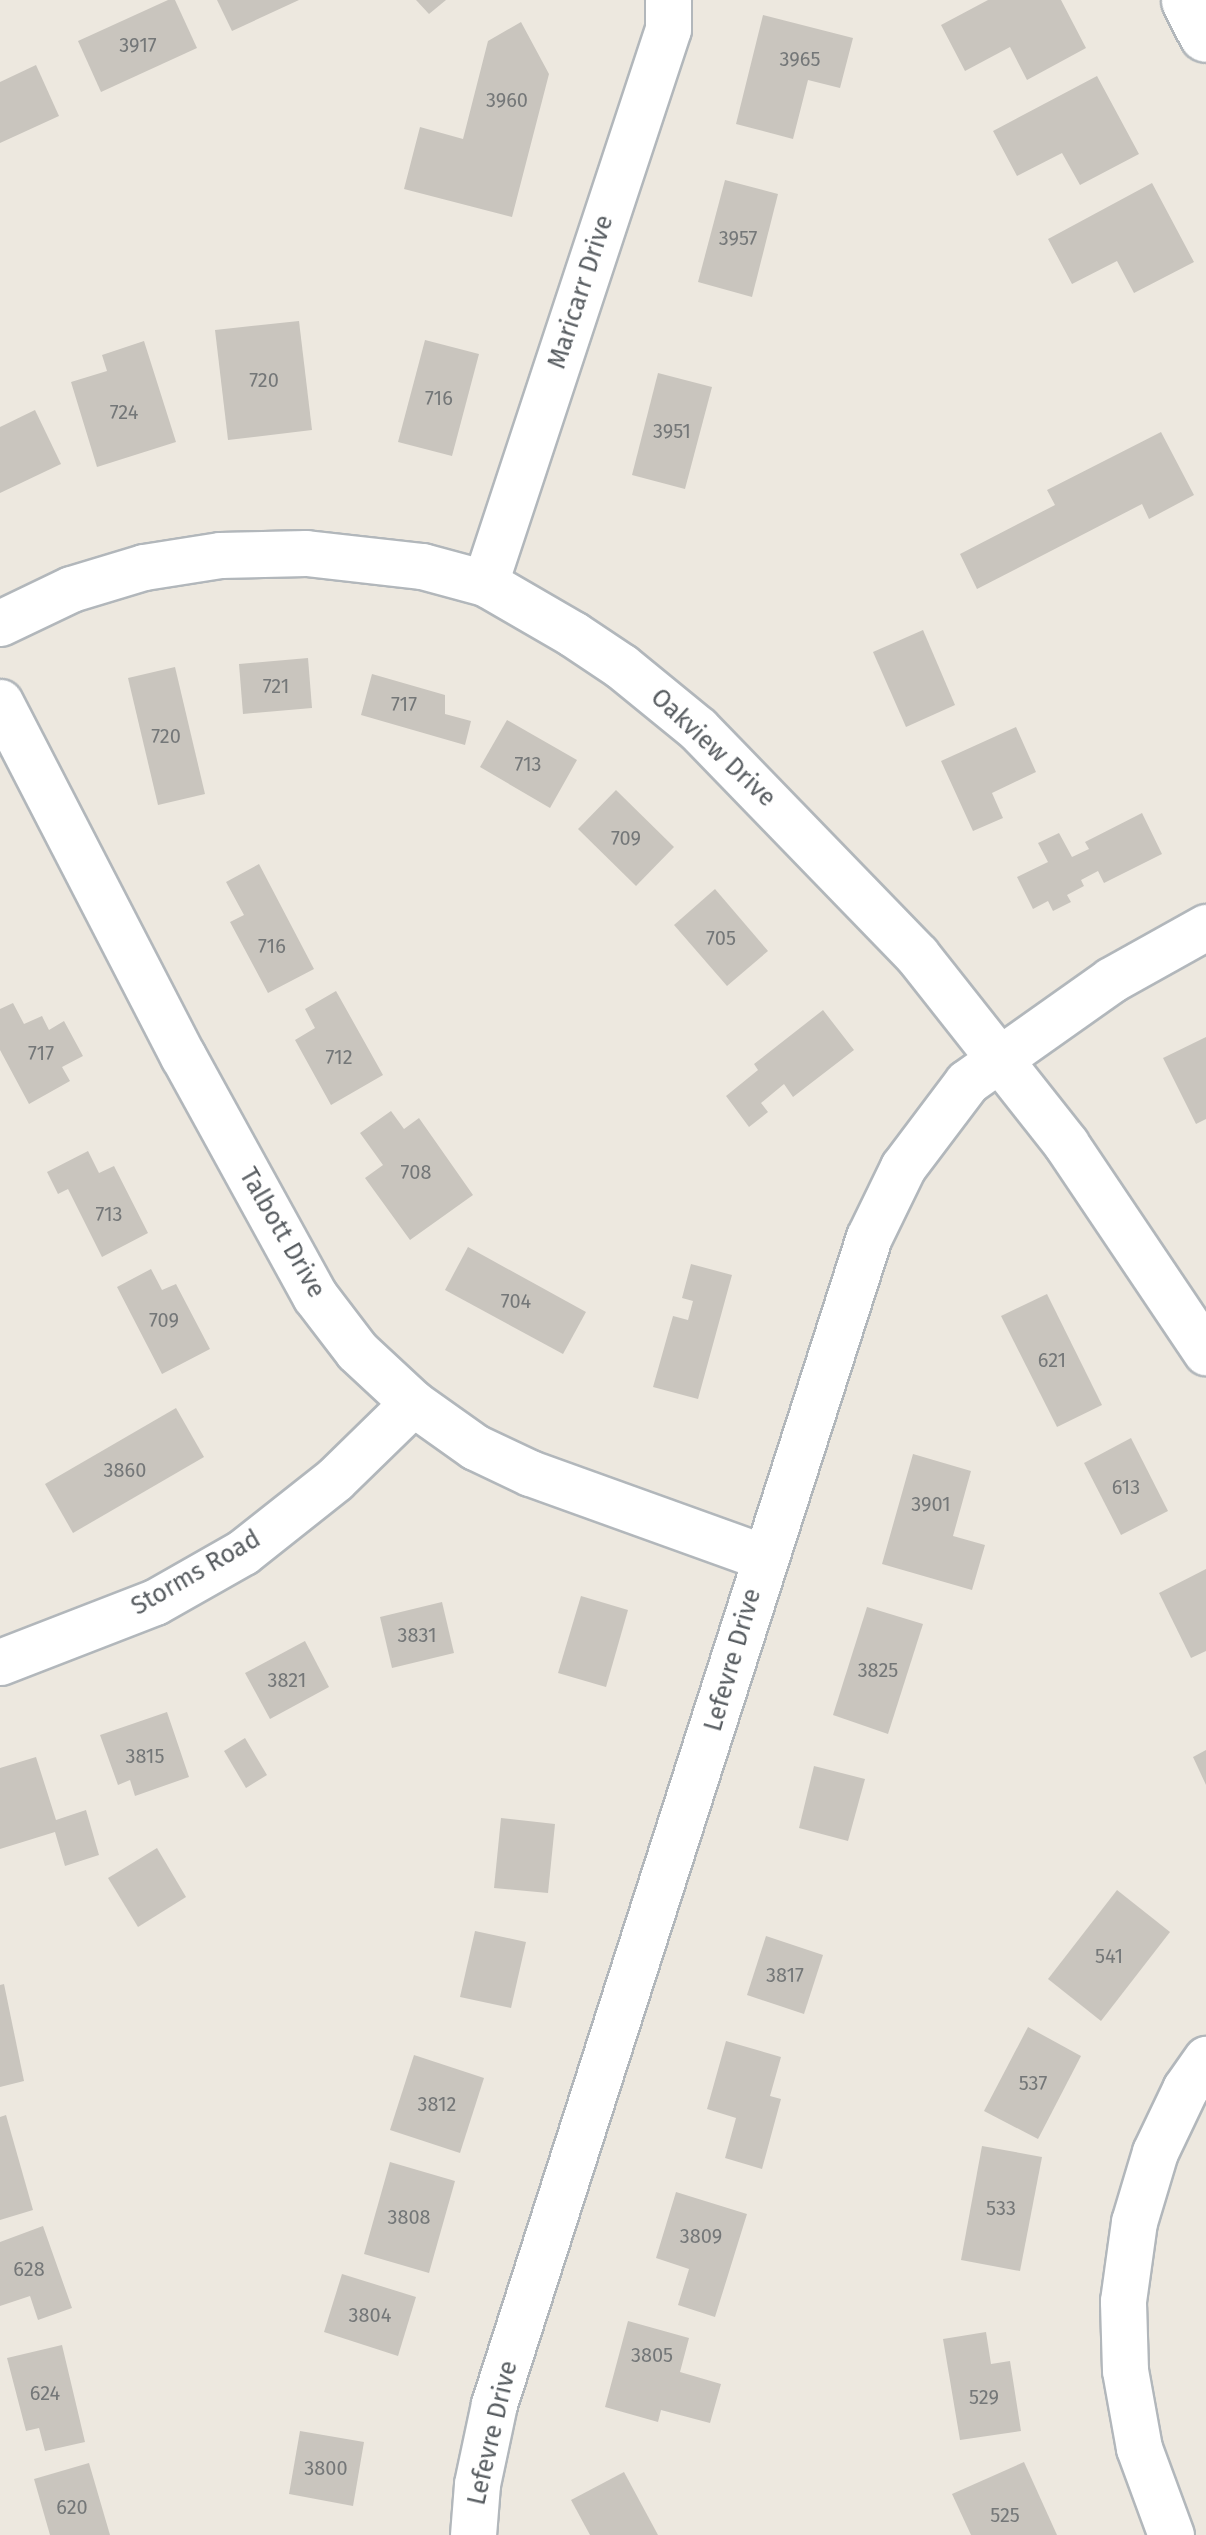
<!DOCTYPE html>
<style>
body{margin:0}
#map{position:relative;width:1206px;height:2535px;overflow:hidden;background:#ede8df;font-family:"Fira Sans",sans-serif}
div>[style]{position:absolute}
.building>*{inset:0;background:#c9c5be}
.roads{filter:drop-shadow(2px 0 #b2b7bb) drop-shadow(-2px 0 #b2b7bb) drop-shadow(0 2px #b2b7bb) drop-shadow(0 -2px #b2b7bb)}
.street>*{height:45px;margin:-22.5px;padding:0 22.5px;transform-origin:22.5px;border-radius:22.5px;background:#fff}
.secondary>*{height:55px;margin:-27.5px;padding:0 27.5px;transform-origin:27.5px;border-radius:27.5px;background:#fff}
span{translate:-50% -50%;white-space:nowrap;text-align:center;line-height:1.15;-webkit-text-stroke:8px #fff;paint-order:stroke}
.number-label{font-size:20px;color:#747778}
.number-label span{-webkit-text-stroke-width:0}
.street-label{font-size:25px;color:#585d61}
</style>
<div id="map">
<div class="building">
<div style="clip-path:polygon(168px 0,175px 0,197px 48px,101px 92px,78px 41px)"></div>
<div style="clip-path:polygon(217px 0,299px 0,232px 31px)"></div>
<div style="clip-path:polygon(416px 0,446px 0,429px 14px)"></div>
<div style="clip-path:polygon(988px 0,1061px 0,1086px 48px,1027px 80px,1010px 47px,965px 71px,941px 25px)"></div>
<div style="clip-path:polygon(763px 15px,853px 38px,840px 88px,808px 80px,793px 139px,736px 124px)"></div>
<div style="clip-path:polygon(521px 22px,549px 74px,512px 217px,404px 189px,420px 127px,463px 139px,488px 41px)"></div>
<div style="clip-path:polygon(36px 65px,59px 116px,0 143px,0 82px)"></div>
<div style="clip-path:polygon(1097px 76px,1139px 154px,1080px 185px,1062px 153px,1017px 176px,993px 131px)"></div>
<div style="clip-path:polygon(725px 180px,778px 194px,752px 297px,698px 282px)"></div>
<div style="clip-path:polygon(1152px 183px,1194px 262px,1134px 293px,1117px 261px,1072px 284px,1048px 239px)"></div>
<div style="clip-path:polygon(299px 321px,312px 430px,228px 440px,215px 330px)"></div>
<div style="clip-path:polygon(425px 340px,479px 354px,452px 456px,398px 442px)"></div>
<div style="clip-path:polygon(144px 341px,176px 442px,97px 467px,71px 382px,107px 371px,102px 355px)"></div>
<div style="clip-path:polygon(658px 373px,712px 387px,685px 489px,632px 475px)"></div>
<div style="clip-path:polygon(35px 410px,61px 464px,0 493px,0 427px)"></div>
<div style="clip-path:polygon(1161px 432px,1194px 495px,1149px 519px,1142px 504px,977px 589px,960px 554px,1055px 505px,1047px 490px)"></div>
<div style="clip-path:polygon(923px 630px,955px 705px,906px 727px,873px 652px)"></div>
<div style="clip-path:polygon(308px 658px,312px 708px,243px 714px,239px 664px)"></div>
<div style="clip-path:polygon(175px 667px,205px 794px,158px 805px,128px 678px)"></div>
<div style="clip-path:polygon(372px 674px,445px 695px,445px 714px,471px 721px,465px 745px,361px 715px)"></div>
<div style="clip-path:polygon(507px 720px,577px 760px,550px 808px,480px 767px)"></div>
<div style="clip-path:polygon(1016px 727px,1036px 772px,992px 793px,1003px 818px,973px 831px,941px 761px)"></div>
<div style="clip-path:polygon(616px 790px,674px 847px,636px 886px,578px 829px)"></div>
<div style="clip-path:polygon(1142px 813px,1162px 854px,1104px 883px,1098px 871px,1081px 880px,1084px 886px,1067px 895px,1071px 902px,1053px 911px,1048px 901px,1033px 909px,1017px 877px,1048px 862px,1038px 843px,1059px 833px,1072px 857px,1089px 849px,1085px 842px)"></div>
<div style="clip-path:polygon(259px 864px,314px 969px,268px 993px,230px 922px,244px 915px,226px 882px)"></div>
<div style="clip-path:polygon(715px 889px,768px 951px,727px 986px,674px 925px)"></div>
<div style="clip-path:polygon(336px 991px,383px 1075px,331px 1105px,295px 1040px,315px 1028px,305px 1009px)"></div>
<div style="clip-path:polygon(13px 1003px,24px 1024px,42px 1016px,49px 1030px,64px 1021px,83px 1056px,62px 1067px,70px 1081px,29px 1104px,0 1050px,0 1009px)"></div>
<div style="clip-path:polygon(823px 1010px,854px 1050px,793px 1097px,784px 1084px,761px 1103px,768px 1112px,749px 1127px,726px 1096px,758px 1070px,754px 1064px)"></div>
<div style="clip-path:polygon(1206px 1037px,1206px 1119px,1196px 1124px,1163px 1058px)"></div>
<div style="clip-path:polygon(391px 1111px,404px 1129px,419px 1118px,473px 1195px,410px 1240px,365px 1178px,383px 1165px,360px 1133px)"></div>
<div style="clip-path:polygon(88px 1151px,99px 1173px,114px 1166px,148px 1233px,102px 1257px,68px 1189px,58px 1194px,47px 1172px)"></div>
<div style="clip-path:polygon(468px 1247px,586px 1312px,563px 1354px,445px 1290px)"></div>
<div style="clip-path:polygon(691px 1264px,732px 1275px,698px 1399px,653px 1387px,673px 1316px,688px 1320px,693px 1301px,682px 1298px)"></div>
<div style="clip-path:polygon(151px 1269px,162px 1290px,176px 1284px,210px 1349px,162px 1374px,117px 1287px)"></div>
<div style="clip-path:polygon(1047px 1294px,1102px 1405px,1057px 1427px,1001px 1316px)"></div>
<div style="clip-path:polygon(176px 1408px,204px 1457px,73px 1533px,45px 1484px)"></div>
<div style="clip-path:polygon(1131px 1438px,1168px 1511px,1121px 1535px,1084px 1463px)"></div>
<div style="clip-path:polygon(913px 1454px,971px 1471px,953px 1536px,985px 1545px,972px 1590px,882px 1564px)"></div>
<div style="clip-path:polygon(1206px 1569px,1206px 1651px,1191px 1658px,1159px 1593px)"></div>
<div style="clip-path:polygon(581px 1596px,628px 1610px,606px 1687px,558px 1673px)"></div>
<div style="clip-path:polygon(442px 1602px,454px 1653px,392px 1668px,380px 1617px)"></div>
<div style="clip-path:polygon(867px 1607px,923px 1624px,888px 1734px,833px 1715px)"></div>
<div style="clip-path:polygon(305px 1641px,329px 1687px,270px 1719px,245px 1673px)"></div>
<div style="clip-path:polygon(167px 1712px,189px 1777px,135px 1796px,130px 1780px,118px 1785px,100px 1735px)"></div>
<div style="clip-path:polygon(245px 1738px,267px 1775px,246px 1788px,224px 1751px)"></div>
<div style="clip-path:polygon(1206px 1750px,1206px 1785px,1193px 1757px)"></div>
<div style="clip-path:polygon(36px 1757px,56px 1820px,86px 1810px,99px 1855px,65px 1866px,55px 1832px,0 1849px,0 1768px)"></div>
<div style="clip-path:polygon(814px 1766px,865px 1779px,848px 1841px,799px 1828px)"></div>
<div style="clip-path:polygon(501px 1818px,555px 1824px,548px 1893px,494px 1888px)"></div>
<div style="clip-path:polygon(157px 1848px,186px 1897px,138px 1927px,108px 1878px)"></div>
<div style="clip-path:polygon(1117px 1890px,1170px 1932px,1101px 2021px,1048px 1979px)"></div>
<div style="clip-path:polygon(475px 1931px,526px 1942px,511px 2008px,460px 1997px)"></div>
<div style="clip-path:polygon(766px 1936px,823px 1955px,804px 2014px,747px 1995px)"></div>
<div style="clip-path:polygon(4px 1984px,24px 2081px,0 2087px,0 1985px)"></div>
<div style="clip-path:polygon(1028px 2027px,1081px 2056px,1038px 2139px,984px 2111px)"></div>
<div style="clip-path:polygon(726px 2041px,781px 2057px,770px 2096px,781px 2099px,762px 2169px,725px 2158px,736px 2118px,707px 2109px)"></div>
<div style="clip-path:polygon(414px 2055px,484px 2078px,460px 2153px,390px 2130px)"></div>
<div style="clip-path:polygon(6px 2115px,33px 2210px,0 2220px,0 2117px)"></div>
<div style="clip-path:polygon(982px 2146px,1042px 2157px,1020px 2271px,961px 2260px)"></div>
<div style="clip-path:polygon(390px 2162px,455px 2181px,429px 2273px,364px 2254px)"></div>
<div style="clip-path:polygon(676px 2192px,747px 2214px,715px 2317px,678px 2305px,689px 2269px,656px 2258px)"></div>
<div style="clip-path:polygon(43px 2226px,72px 2308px,38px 2320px,30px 2296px,0 2306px,0 2242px)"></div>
<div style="clip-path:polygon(342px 2274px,416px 2297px,398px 2356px,324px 2332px)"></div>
<div style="clip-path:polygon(628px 2321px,689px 2338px,680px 2372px,721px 2384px,710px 2423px,661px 2410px,658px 2422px,605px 2407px)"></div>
<div style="clip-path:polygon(986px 2332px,991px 2364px,1010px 2361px,1021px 2431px,960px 2440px,943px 2339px)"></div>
<div style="clip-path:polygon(62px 2345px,85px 2442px,45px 2451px,39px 2428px,26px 2431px,7px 2358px)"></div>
<div style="clip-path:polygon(300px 2431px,364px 2442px,353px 2506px,289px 2494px)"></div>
<div style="clip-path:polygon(1024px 2462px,1057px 2535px,971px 2535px,952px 2494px)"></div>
<div style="clip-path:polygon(89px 2463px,110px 2535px,50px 2535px,34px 2479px)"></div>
<div style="clip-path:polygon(624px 2472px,658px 2535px,590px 2535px,571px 2500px)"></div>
</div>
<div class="roads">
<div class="street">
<div style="left:485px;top:583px;width:583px;rotate:-71.72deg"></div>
<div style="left:668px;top:29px;width:29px;rotate:-90deg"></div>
<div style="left:0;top:623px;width:79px;rotate:-25.6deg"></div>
<div style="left:71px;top:589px;width:76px;rotate:-16.8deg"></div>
<div style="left:144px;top:567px;width:77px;rotate:-9deg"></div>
<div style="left:220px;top:555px;width:86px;rotate:-1.3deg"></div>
<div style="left:306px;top:553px;width:117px;rotate:6.4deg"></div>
<div style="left:422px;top:566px;width:65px;rotate:15.1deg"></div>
<div style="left:485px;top:583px;width:102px;rotate:30.1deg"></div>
<div style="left:573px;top:634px;width:58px;rotate:33.7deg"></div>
<div style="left:621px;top:666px;width:99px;rotate:39.3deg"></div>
<div style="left:698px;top:729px;width:315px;rotate:45.9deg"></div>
<div style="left:917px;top:955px;width:241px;rotate:51.7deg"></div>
<div style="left:1066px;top:1144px;width:251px;rotate:56.1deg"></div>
<div style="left:0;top:702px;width:399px;rotate:62.7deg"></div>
<div style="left:183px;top:1056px;width:274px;rotate:61.2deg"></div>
<div style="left:315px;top:1296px;width:69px;rotate:52.6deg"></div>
<div style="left:357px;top:1351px;width:76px;rotate:42.9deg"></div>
<div style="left:413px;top:1403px;width:76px;rotate:35.4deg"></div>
<div style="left:475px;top:1447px;width:61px;rotate:25.3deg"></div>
<div style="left:530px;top:1473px;width:248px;rotate:19.8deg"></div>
<div style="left:0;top:1662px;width:166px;rotate:-21.2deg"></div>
<div style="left:155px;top:1602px;width:101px;rotate:-29.6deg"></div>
<div style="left:243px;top:1552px;width:117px;rotate:-38.4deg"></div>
<div style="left:335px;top:1479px;width:109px;rotate:-44.3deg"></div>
<div style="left:473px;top:2535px;width:51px;rotate:-85.5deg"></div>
<div style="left:477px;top:2484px;width:82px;rotate:-78deg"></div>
<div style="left:494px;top:2404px;width:1226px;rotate:-72.19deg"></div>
<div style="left:869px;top:1237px;width:78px;rotate:-64.1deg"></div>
<div style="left:903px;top:1167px;width:106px;rotate:-53deg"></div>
<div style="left:967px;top:1082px;width:176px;rotate:-35.3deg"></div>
<div style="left:1111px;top:980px;width:109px;rotate:-29.2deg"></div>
<div style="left:1171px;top:2535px;width:93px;rotate:-110.2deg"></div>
<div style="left:1139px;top:2448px;width:79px;rotate:-100.2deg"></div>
<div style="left:1125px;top:2370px;width:69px;rotate:-91.7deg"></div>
<div style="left:1123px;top:2301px;width:80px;rotate:-82.1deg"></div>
<div style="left:1134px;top:2222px;width:73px;rotate:-73.3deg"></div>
<div style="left:1155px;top:2152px;width:70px;rotate:-64.5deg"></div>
<div style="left:1185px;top:2089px;width:37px;rotate:-55deg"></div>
</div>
<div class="secondary">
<div style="left:1189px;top:0;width:38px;rotate:63deg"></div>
</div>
</div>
<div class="number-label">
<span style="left:138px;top:45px">3917</span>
<span style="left:800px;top:59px">3965</span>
<span style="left:507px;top:100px">3960</span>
<span style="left:738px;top:238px">3957</span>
<span style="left:264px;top:380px">720</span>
<span style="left:439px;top:398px">716</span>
<span style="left:124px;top:412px">724</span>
<span style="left:672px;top:431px">3951</span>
<span style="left:276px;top:686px">721</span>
<span style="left:404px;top:704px">717</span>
<span style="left:166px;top:736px">720</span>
<span style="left:528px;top:764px">713</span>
<span style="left:626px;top:838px">709</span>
<span style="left:721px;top:938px">705</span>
<span style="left:272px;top:946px">716</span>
<span style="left:41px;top:1053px">717</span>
<span style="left:339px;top:1057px">712</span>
<span style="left:416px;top:1172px">708</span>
<span style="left:109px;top:1214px">713</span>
<span style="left:516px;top:1301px">704</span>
<span style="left:164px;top:1320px">709</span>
<span style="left:1052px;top:1360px">621</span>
<span style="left:125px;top:1470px">3860</span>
<span style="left:1126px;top:1487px">613</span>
<span style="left:931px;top:1504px">3901</span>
<span style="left:417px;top:1635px">3831</span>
<span style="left:878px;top:1670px">3825</span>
<span style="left:287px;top:1680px">3821</span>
<span style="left:145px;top:1756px">3815</span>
<span style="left:1109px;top:1956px">541</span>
<span style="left:785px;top:1975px">3817</span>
<span style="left:1033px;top:2083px">537</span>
<span style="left:437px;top:2104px">3812</span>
<span style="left:1001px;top:2208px">533</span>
<span style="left:409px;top:2217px">3808</span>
<span style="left:701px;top:2236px">3809</span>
<span style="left:29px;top:2269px">628</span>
<span style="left:370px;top:2315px">3804</span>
<span style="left:652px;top:2355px">3805</span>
<span style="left:45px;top:2393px">624</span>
<span style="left:984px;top:2397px">529</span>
<span style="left:326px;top:2468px">3800</span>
<span style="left:72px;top:2507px">620</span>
<span style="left:1005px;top:2515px">525</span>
</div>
<div class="street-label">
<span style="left:581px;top:292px;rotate:-72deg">Maricarr Drive</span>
<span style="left:713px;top:748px;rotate:43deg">Oakview Drive</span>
<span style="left:282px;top:1233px;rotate:60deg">Talbott Drive</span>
<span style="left:196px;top:1573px;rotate:-30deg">Storms Road</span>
<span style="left:733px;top:1660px;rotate:-74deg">Lefevre Drive</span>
<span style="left:493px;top:2433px;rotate:-77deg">Lefevre Drive</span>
</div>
</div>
